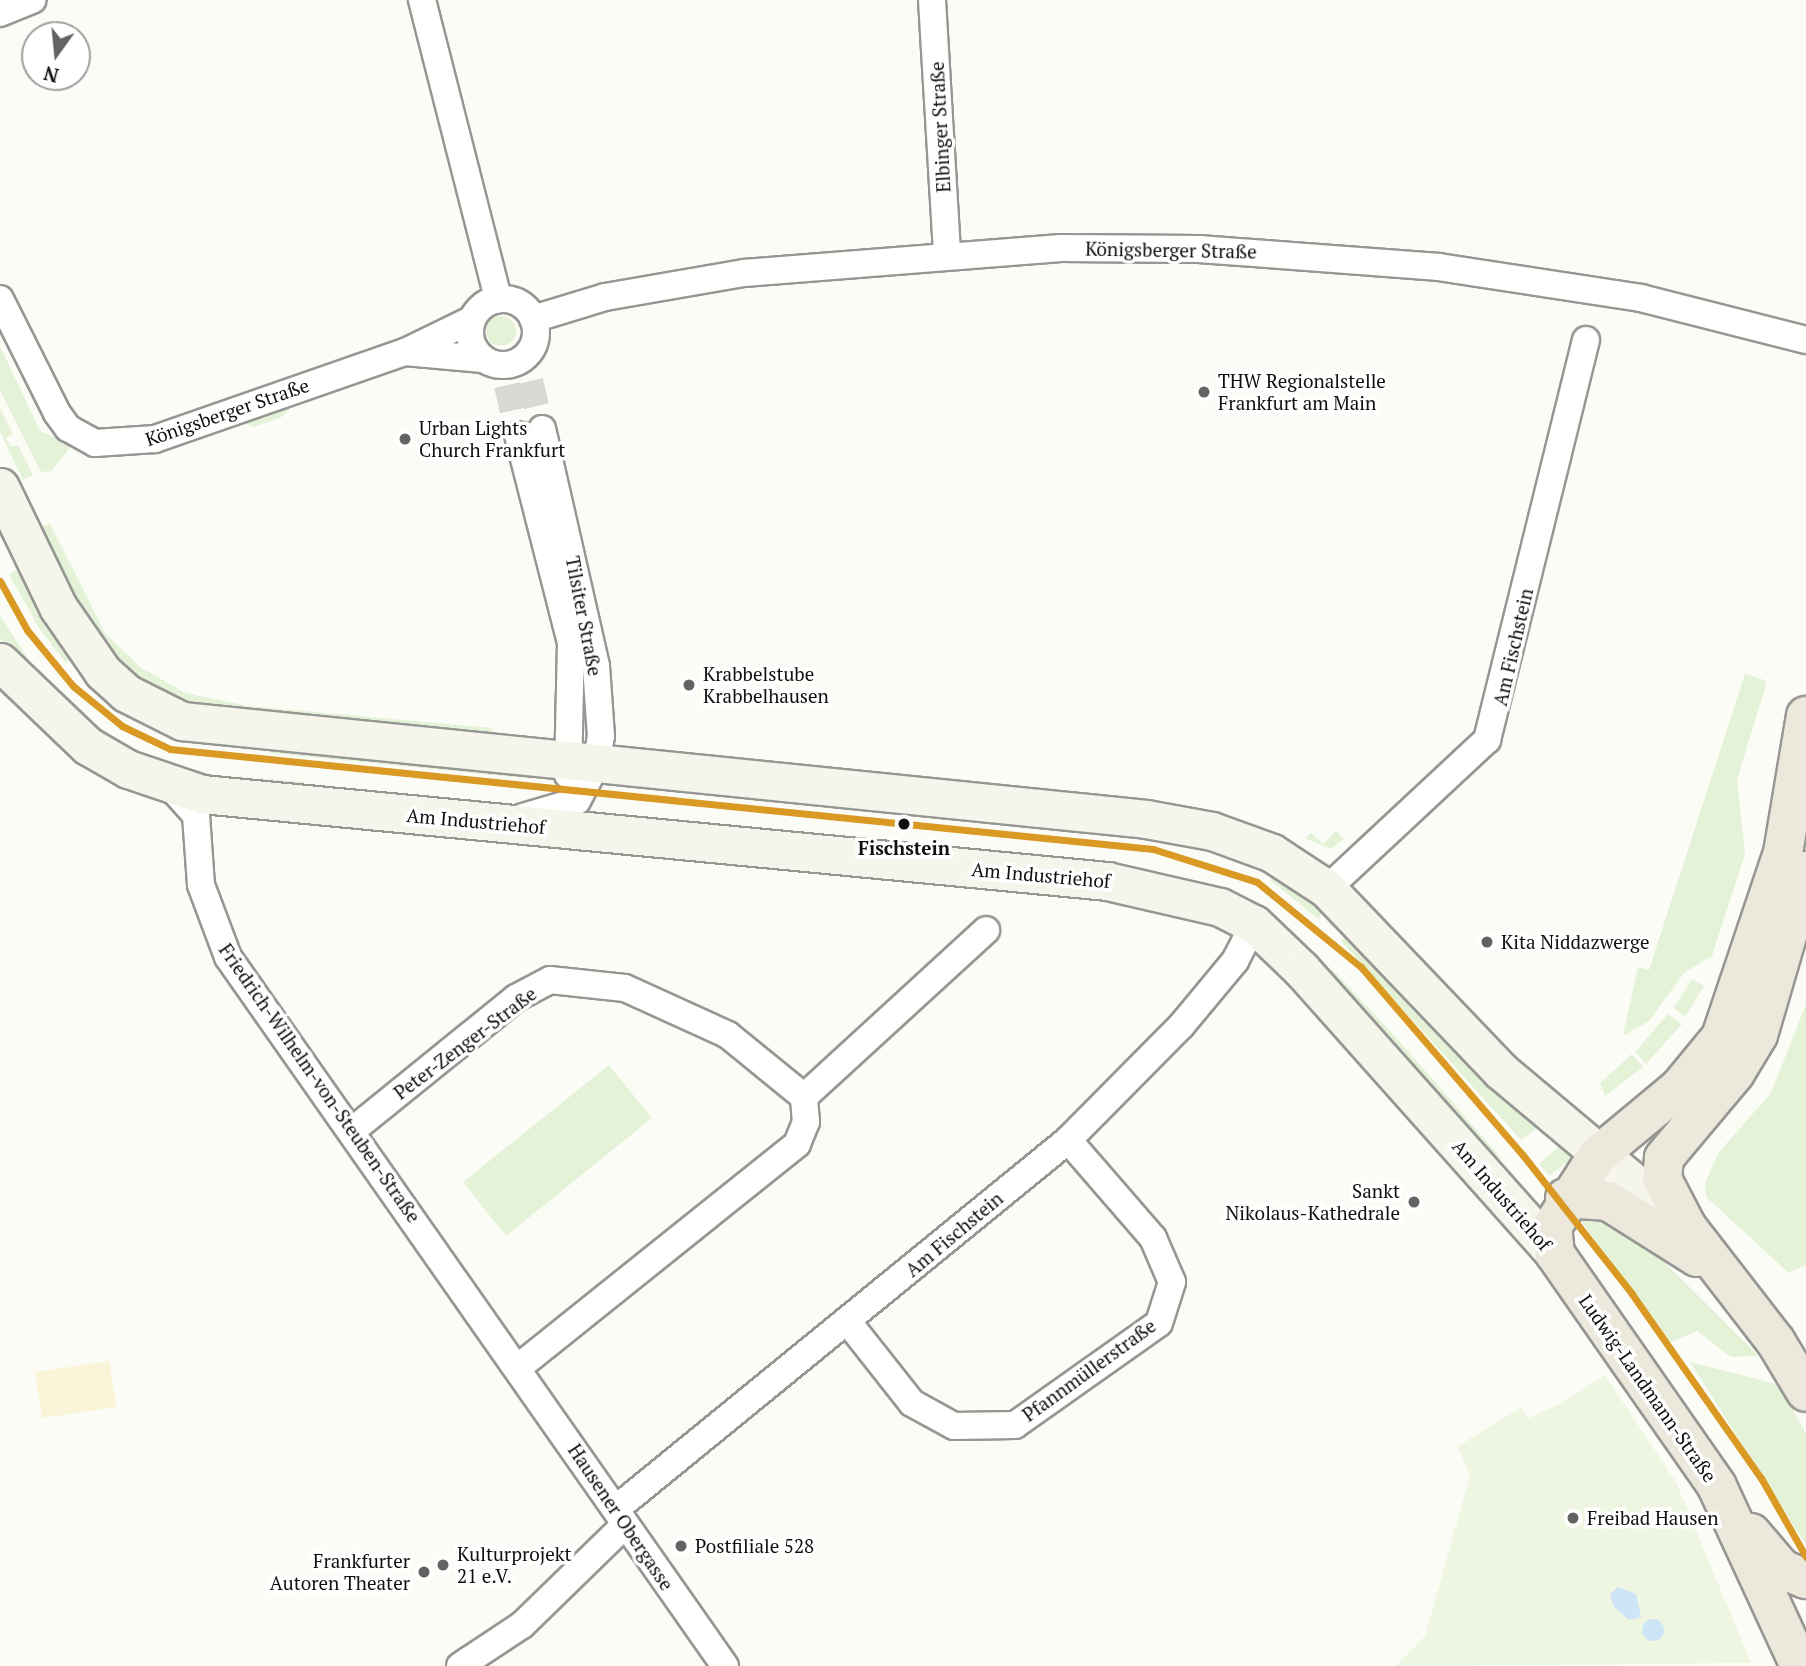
<!DOCTYPE html>
<meta charset="utf-8">
<style>
body{margin:0}
#map{position:relative;width:1806px;height:1666px;overflow:hidden;background:#fcfcf7;font-family:"PT Serif",serif}
div>[style]{position:absolute}
.green>*{inset:0;background:#e4f2d7}
.round{border-radius:50%}
.sand>*{inset:0;background:#faf5d9}
.pitch>*{inset:0;background:#eef6e1}
.water>*{inset:0;background:#cde5f6}
.street-tunnel>*{height:26px;margin-top:-13px;transform-origin:0;background:repeating-linear-gradient(90deg,#d9d9d4 0 26px,transparent 0 39px)}
.roads{filter:drop-shadow(2px 0 #969694) drop-shadow(-2px 0 #969694) drop-shadow(0 2px #969694) drop-shadow(0 -2px #969694)}
.street>*{height:26px;margin:-13px;padding:0 13px;transform-origin:13px;border-radius:13px;background:#fffffe}
.street>.ring{margin:-13px;padding:0;box-sizing:content-box;background:none;border:26px solid #fffffe;border-radius:50%}
.secondary>*{height:37px;margin:-18.5px;padding:0 18.5px;transform-origin:18.5px;border-radius:18.5px;background:#f5f5eb}
.primary>*{height:38px;margin:-19px;padding:0 19px;transform-origin:19px;border-radius:19px;background:#ece9dc}
.metro-1>*{height:7px;margin:-3.5px;padding:0 3.5px;transform-origin:3.5px;border-radius:3.5px;background:#d99923}
.dots>*{width:19px;height:19px;translate:-50% -50%;box-sizing:border-box;border:4px solid #fff;border-radius:50%}
span{translate:-50% -50%;white-space:nowrap;text-align:center;line-height:1.15;-webkit-text-stroke:7px #fff;paint-order:stroke}
.street-label{font-size:19px;color:#101010}
.poi-label{font-size:19px;color:#101010}
.left{translate:0 -50%;text-align:left}
.right{translate:-100% -50%;text-align:right}
.stop-label{font-size:19px;color:#101010;font-weight:700}
.north{position:absolute;left:21px;top:21px;width:70px;height:70px;box-sizing:border-box;background:#fff;border:2px solid #9f9f9f;border-radius:50%;rotate:195deg;font-size:19px;font-weight:700;line-height:28px;text-align:center;color:#101010}
.north::after{content:'';display:block;margin:auto;width:24px;height:32px;background:#636361;clip-path:polygon(50% 0,100% 100%,50% 72%,0 100%)}
</style>
<div id="map">
<div class="green">
<div class="round" style="left:486px;top:316px;width:30px;height:30px"></div>
<div style="clip-path:polygon(0 346px,40px 431px,72px 445px,51px 471px,41px 472px,0 390px)"></div>
<div style="clip-path:polygon(287px 401px,291px 408px,280px 418px,253px 427px,237px 419px)"></div>
<div style="clip-path:polygon(0 408px,13px 434px,6px 438px,11px 447px,18px 445px,33px 475px,23px 480px,0 432px)"></div>
<div style="clip-path:polygon(50px 524px,105px 633px,140px 667px,185px 693px,248px 706px,492px 728px,491px 735px,191px 706px,128px 675px,84px 623px,40px 527px)"></div>
<div style="clip-path:polygon(22px 568px,52px 628px,72px 660px,65px 662px,39px 628px,9px 574px)"></div>
<div style="clip-path:polygon(0 615px,35px 670px,67px 703px,138px 755px,216px 775px,304px 782px,304px 788px,213px 783px,114px 747px,10px 654px,0 639px)"></div>
<div style="clip-path:polygon(1745px 674px,1767px 681px,1737px 780px,1745px 854px,1712px 956px,1684px 973px,1649px 1021px,1623px 1036px,1638px 967px,1649px 970px)"></div>
<div style="clip-path:polygon(271px 749px,525px 772px,533px 779px,270px 753px)"></div>
<div style="clip-path:polygon(1336px 831px,1344px 839px,1331px 849px,1305px 838px,1311px 833px,1323px 844px)"></div>
<div style="clip-path:polygon(1274px 871px,1325px 911px,1318px 919px,1270px 880px)"></div>
<div style="clip-path:polygon(1349px 933px,1434px 1028px,1539px 1126px,1521px 1140px,1341px 941px)"></div>
<div style="clip-path:polygon(1332px 969px,1394px 1035px,1501px 1158px,1493px 1165px,1327px 976px)"></div>
<div style="clip-path:polygon(1692px 979px,1704px 986px,1685px 1017px,1674px 1008px)"></div>
<div style="clip-path:polygon(1806px 1004px,1806px 1265px,1789px 1273px,1706px 1197px,1705px 1183px,1719px 1152px,1771px 1093px)"></div>
<div style="clip-path:polygon(1668px 1014px,1682px 1024px,1646px 1064px,1635px 1052px)"></div>
<div style="clip-path:polygon(1632px 1054px,1643px 1067px,1605px 1096px,1600px 1083px)"></div>
<div style="clip-path:polygon(609px 1065px,652px 1118px,506px 1236px,463px 1182px)"></div>
<div style="clip-path:polygon(1562px 1144px,1575px 1156px,1549px 1176px,1539px 1164px)"></div>
<div style="clip-path:polygon(1591px 1214px,1640px 1238px,1759px 1356px,1731px 1357px,1697px 1331px,1670px 1342px,1581px 1221px)"></div>
<div style="clip-path:polygon(1690px 1362px,1776px 1384px,1786px 1398px,1806px 1434px,1806px 1545px)"></div>
</div>
<div class="sand">
<div style="clip-path:polygon(109px 1361px,117px 1407px,42px 1418px,35px 1372px)"></div>
</div>
<div class="pitch">
<div style="clip-path:polygon(1605px 1375px,1676px 1482px,1751px 1663px,1396px 1666px,1425px 1636px,1470px 1476px,1458px 1446px,1522px 1407px,1528px 1418px,1558px 1405px)"></div>
</div>
<div class="water">
<div style="clip-path:polygon(1618px 1587px,1636px 1594px,1641px 1617px,1629px 1620px,1614px 1607px,1610px 1594px)"></div>
<div class="round" style="left:1642px;top:1619px;width:22px;height:22px"></div>
</div>
<div class="street-tunnel">
<div style="left:530px;top:381px;width:49px;rotate:76deg"></div>
<div style="left:507px;top:385px;width:51px;rotate:77.6deg"></div>
</div>
<div class="roads">
<div class="street">
<div style="left:422px;top:0;width:309px;rotate:75.7deg"></div>
<div style="left:932px;top:0;width:255px;rotate:86.6deg"></div>
<div style="left:0;top:13px;width:35px;rotate:-22deg"></div>
<div class="ring" style="left:470px;top:299px;width:40px;height:40px"></div>
<div style="left:0;top:299px;width:127px;rotate:63.4deg"></div>
<div style="left:57px;top:413px;width:19px;rotate:54deg"></div>
<div style="left:68px;top:428px;width:31px;rotate:29deg"></div>
<div style="left:95px;top:443px;width:60px;rotate:-3.8deg"></div>
<div style="left:155px;top:439px;width:265px;rotate:-19.2deg"></div>
<div style="left:533px;top:319px;width:75px;rotate:-17deg"></div>
<div style="left:605px;top:297px;width:141px;rotate:-9.8deg"></div>
<div style="left:744px;top:273px;width:318px;rotate:-4.5deg"></div>
<div style="left:1061px;top:248px;width:138px;rotate:0.4deg"></div>
<div style="left:1199px;top:249px;width:241px;rotate:4.3deg"></div>
<div style="left:1439px;top:267px;width:204px;rotate:8.7deg"></div>
<div style="left:1641px;top:298px;width:170px;rotate:14.3deg"></div>
<div style="left:471px;top:320px;width:73px;rotate:154.1deg"></div>
<div style="left:405px;top:352px;width:78px;rotate:5.1deg"></div>
<div style="left:518px;top:435px;width:215px;rotate:75.7deg"></div>
<div style="left:571px;top:643px;width:132px;rotate:91.3deg"></div>
<div style="left:169px;top:785px;width:40px;rotate:48deg"></div>
<div style="left:196px;top:815px;width:70px;rotate:85.9deg"></div>
<div style="left:201px;top:885px;width:77px;rotate:69.4deg"></div>
<div style="left:228px;top:957px;width:866px;rotate:54.97deg"></div>
<div style="left:523px;top:817px;width:56px;rotate:-16.5deg"></div>
<div style="left:577px;top:801px;width:43px;rotate:-62.2deg"></div>
<div style="left:597px;top:763px;width:27px;rotate:-82deg"></div>
<div style="left:601px;top:736px;width:70px;rotate:-94.1deg"></div>
<div style="left:596px;top:666px;width:243px;rotate:-102.8deg"></div>
<div style="left:1327px;top:889px;width:219px;rotate:-43deg"></div>
<div style="left:1487px;top:740px;width:412px;rotate:-76.1deg"></div>
<div style="left:353px;top:1130px;width:210px;rotate:-39deg"></div>
<div style="left:516px;top:998px;width:38px;rotate:-28deg"></div>
<div style="left:550px;top:980px;width:75px;rotate:6.1deg"></div>
<div style="left:625px;top:988px;width:113px;rotate:24.5deg"></div>
<div style="left:728px;top:1035px;width:98px;rotate:39.2deg"></div>
<div style="left:848px;top:1322px;width:103px;rotate:51.7deg"></div>
<div style="left:912px;top:1403px;width:48px;rotate:28.7deg"></div>
<div style="left:954px;top:1426px;width:61px;rotate:-0.9deg"></div>
<div style="left:1015px;top:1425px;width:176px;rotate:-35.3deg"></div>
<div style="left:1159px;top:1323px;width:43px;rotate:-72.4deg"></div>
<div style="left:1172px;top:1282px;width:48px;rotate:-113.4deg"></div>
<div style="left:1153px;top:1238px;width:130px;rotate:-130.9deg"></div>
<div style="left:520px;top:1366px;width:355px;rotate:-38.7deg"></div>
<div style="left:797px;top:1144px;width:24px;rotate:-68deg"></div>
<div style="left:806px;top:1122px;width:25px;rotate:-95deg"></div>
<div style="left:804px;top:1097px;width:247px;rotate:-42.5deg"></div>
<div style="left:617px;top:1508px;width:582px;rotate:-39.21deg"></div>
<div style="left:1068px;top:1140px;width:161px;rotate:-45.3deg"></div>
<div style="left:1181px;top:1026px;width:85px;rotate:-50.3deg"></div>
<div style="left:1235px;top:961px;width:42px;rotate:-62.8deg"></div>
<div style="left:460px;top:1666px;width:74px;rotate:-33.5deg"></div>
<div style="left:522px;top:1625px;width:144px;rotate:-44.2deg"></div>
</div>
<div class="secondary">
<div style="left:0;top:487px;width:133px;rotate:64.2deg"></div>
<div style="left:58px;top:607px;width:79px;rotate:55.3deg"></div>
<div style="left:103px;top:672px;width:31px;rotate:42deg"></div>
<div style="left:126px;top:693px;width:63px;rotate:26.6deg"></div>
<div style="left:182px;top:721px;width:969px;rotate:5.8deg"></div>
<div style="left:1146px;top:819px;width:67px;rotate:10.3deg"></div>
<div style="left:1212px;top:831px;width:64px;rotate:20.1deg"></div>
<div style="left:1272px;top:853px;width:66px;rotate:33.2deg"></div>
<div style="left:1327px;top:889px;width:252px;rotate:46.3deg"></div>
<div style="left:1501px;top:1071px;width:243px;rotate:40deg"></div>
<div style="left:0;top:662px;width:122px;rotate:43.7deg"></div>
<div style="left:88px;top:746px;width:46px;rotate:29.9deg"></div>
<div style="left:128px;top:769px;width:78px;rotate:18.7deg"></div>
<div style="left:202px;top:794px;width:909px;rotate:5.49deg"></div>
<div style="left:1107px;top:881px;width:116px;rotate:13deg"></div>
<div style="left:1220px;top:907px;width:38px;rotate:27deg"></div>
<div style="left:1254px;top:924px;width:66px;rotate:43.8deg"></div>
<div style="left:1302px;top:970px;width:380px;rotate:48.3deg"></div>
</div>
<div class="primary">
<div style="left:1806px;top:871px;width:171px;rotate:106.3deg"></div>
<div style="left:1758px;top:1035px;width:44px;rotate:121.2deg"></div>
<div style="left:1735px;top:1073px;width:111px;rotate:129.9deg"></div>
<div style="left:1664px;top:1158px;width:21px;rotate:95deg"></div>
<div style="left:1662px;top:1179px;width:54px;rotate:62.5deg"></div>
<div style="left:1687px;top:1227px;width:145px;rotate:52.3deg"></div>
<div style="left:1776px;top:1342px;width:58px;rotate:59deg"></div>
<div style="left:1565px;top:1198px;width:43px;rotate:4deg"></div>
<div style="left:1608px;top:1201px;width:105px;rotate:32.2deg"></div>
<div style="left:1751px;top:1533px;width:48px;rotate:49.3deg"></div>
<div style="left:1782px;top:1569px;width:26px;rotate:23deg"></div>
<div style="left:1800px;top:1666px;width:198px;rotate:-114.8deg"></div>
<div style="left:1717px;top:1486px;width:283px;rotate:-124.9deg"></div>
<div style="left:1555px;top:1254px;width:27px;rotate:-96deg"></div>
<div style="left:1552px;top:1227px;width:84px;rotate:-57.6deg"></div>
<div style="left:1597px;top:1156px;width:107px;rotate:-39.7deg"></div>
<div style="left:1679px;top:1088px;width:66px;rotate:-50.5deg"></div>
<div style="left:1721px;top:1037px;width:194px;rotate:-71.4deg"></div>
<div style="left:1783px;top:853px;width:139px;rotate:-80.5deg"></div>
</div>
</div>
<div class="metro-1">
<div style="left:0;top:581px;width:56px;rotate:61.1deg"></div>
<div style="left:27px;top:630px;width:72px;rotate:50.6deg"></div>
<div style="left:73px;top:686px;width:63px;rotate:39.2deg"></div>
<div style="left:122px;top:726px;width:53px;rotate:25.6deg"></div>
<div style="left:170px;top:749px;width:988px;rotate:5.81deg"></div>
<div style="left:1153px;top:849px;width:109px;rotate:17.6deg"></div>
<div style="left:1257px;top:882px;width:134px;rotate:39.3deg"></div>
<div style="left:1361px;top:967px;width:247px;rotate:49.3deg"></div>
<div style="left:1522px;top:1154px;width:178px;rotate:51.8deg"></div>
<div style="left:1632px;top:1294px;width:225px;rotate:55deg"></div>
<div style="left:1761px;top:1478px;width:91px;rotate:60.3deg"></div>
</div>
<div class="dots">
<div style="left:1204px;top:392px;background:#636361"></div>
<div style="left:405px;top:439px;background:#636361"></div>
<div style="left:689px;top:685px;background:#636361"></div>
<div style="left:904px;top:824px;background:#101010"></div>
<div style="left:1487px;top:942px;background:#636361"></div>
<div style="left:1414px;top:1202px;background:#636361"></div>
<div style="left:1573px;top:1518px;background:#636361"></div>
<div style="left:681px;top:1546px;background:#636361"></div>
<div style="left:443px;top:1565px;background:#636361"></div>
<div style="left:424px;top:1572px;background:#636361"></div>
</div>
<div class="street-label">
<span style="left:940px;top:127px;rotate:-93deg">Elbinger Straße</span>
<span style="left:1171px;top:250px;rotate:1deg">Königsberger Straße</span>
<span style="left:227px;top:412px;rotate:-19deg">Königsberger Straße</span>
<span style="left:584px;top:616px;rotate:79deg">Tilsiter Straße</span>
<span style="left:1513px;top:647px;rotate:-77deg">Am Fischstein</span>
<span style="left:476px;top:821px;rotate:5deg">Am Industriehof</span>
<span style="left:1041px;top:875px;rotate:5deg">Am Industriehof</span>
<span style="left:465px;top:1043px;rotate:-37deg">Peter-Zenger-Straße</span>
<span style="left:320px;top:1083px;rotate:55deg">Friedrich-Wilhelm-von-Steuben-Straße</span>
<span style="left:1502px;top:1195px;rotate:49deg">Am Industriehof</span>
<span style="left:954px;top:1234px;rotate:-40deg">Am Fischstein</span>
<span style="left:1089px;top:1370px;rotate:-36deg">Pfannmüllerstraße</span>
<span style="left:1648px;top:1388px;rotate:55deg">Ludwig-Landmann-Straße</span>
<span style="left:621px;top:1517px;rotate:56deg">Hausener Obergasse</span>
</div>
<div class="poi-label">
<span class="left" style="left:1218px;top:392px">THW Regionalstelle<br>Frankfurt am Main</span>
<span class="left" style="left:419px;top:439px">Urban Lights<br>Church Frankfurt</span>
<span class="left" style="left:703px;top:685px">Krabbelstube<br>Krabbelhausen</span>
<span class="left" style="left:1501px;top:942px">Kita Niddazwerge</span>
<span class="right" style="left:1400px;top:1202px">Sankt<br>Nikolaus-Kathedrale</span>
<span class="left" style="left:1587px;top:1518px">Freibad Hausen</span>
<span class="left" style="left:695px;top:1546px">Postfiliale 528</span>
<span class="left" style="left:457px;top:1565px">Kulturprojekt<br>21 e.V.</span>
<span class="right" style="left:410px;top:1572px">Frankfurter<br>Autoren Theater</span>
</div>
<div class="stop-label">
<span style="left:904px;top:848px">Fischstein</span>
</div>
<div class="north">N</div>
</div>
